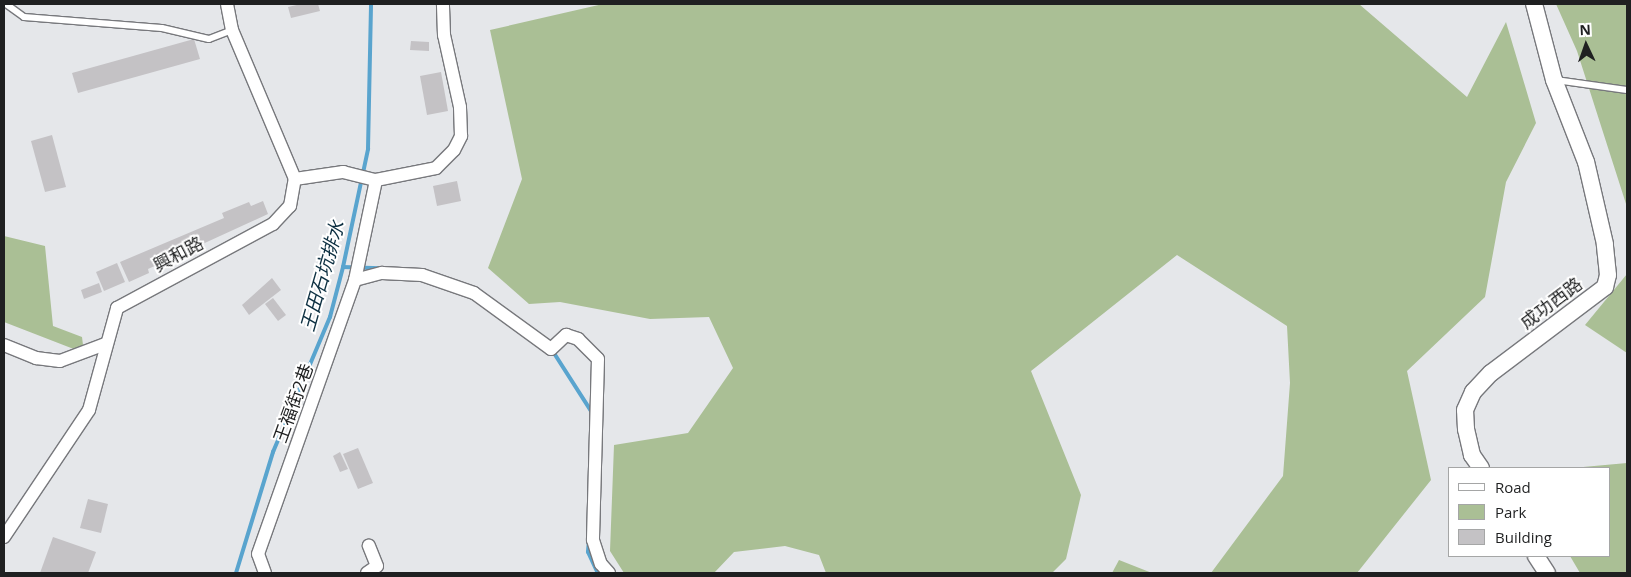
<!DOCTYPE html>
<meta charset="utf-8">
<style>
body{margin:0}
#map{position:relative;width:1631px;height:577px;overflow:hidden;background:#e5e7ea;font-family:"Open Sans","Noto Sans TC",sans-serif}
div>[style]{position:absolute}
.green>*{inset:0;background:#aabf95}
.stream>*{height:4px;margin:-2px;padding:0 2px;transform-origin:2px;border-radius:2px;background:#59a4ce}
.building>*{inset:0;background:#c4c2c5}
.roads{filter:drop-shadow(1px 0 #77787c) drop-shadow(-1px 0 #77787c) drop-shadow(0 1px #77787c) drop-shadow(0 -1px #77787c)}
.service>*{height:6px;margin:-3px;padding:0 3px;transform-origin:3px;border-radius:3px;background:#fff}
.minor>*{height:12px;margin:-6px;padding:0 6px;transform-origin:6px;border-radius:6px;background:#fff}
.tertiary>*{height:16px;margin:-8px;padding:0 8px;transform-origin:8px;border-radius:8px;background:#fff}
span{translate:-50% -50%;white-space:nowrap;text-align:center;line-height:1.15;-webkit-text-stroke:4px #fff;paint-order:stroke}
.street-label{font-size:18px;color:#1f2021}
.water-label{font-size:19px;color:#0c2f41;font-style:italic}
.frame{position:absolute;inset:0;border:5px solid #1f2021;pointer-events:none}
.legend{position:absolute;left:1448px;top:467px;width:162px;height:90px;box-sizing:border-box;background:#fff;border:1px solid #a5a6a6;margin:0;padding:6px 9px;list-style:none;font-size:15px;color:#1f2021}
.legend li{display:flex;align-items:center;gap:10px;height:25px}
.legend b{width:25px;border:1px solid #a5a6a6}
.north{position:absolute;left:1561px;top:20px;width:50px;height:50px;-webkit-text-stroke:4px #fff;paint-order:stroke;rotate:357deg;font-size:14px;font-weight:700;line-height:20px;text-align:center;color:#1f2021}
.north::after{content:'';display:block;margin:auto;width:18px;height:22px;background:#1f2021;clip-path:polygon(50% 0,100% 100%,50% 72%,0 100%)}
</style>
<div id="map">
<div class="green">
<div style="clip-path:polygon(603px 4px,1359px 4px,1467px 97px,1506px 22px,1536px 123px,1506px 182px,1485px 297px,1407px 371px,1431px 480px,1357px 573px,1211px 573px,1283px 476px,1290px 383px,1287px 326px,1177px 255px,1031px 371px,1081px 495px,1066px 559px,1052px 573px,826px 573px,819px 555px,785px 546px,734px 552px,714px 573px,624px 573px,610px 551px,614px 445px,688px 433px,733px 368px,709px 317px,650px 319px,560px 302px,529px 304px,488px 268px,522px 179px,490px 30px)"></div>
<div style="clip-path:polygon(1556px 4px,1627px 4px,1627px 207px,1577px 51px)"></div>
<div style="clip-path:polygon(4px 236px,45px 246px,53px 326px,82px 337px,84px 353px,4px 322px)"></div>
<div style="clip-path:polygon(1627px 274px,1627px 353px,1585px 325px)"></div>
<div style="clip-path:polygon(1627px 463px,1627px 573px,1580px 573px,1570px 556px,1610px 556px,1610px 468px,1572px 468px)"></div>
<div style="clip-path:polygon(1119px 560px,1152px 573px,1112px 573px)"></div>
</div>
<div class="stream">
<div style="left:343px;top:267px;width:37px;rotate:2deg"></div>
<div style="left:552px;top:350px;width:72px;rotate:57.4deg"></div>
<div style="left:589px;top:540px;width:12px;rotate:95deg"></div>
<div style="left:588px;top:552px;width:23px;rotate:65deg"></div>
<div style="left:236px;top:573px;width:127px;rotate:-73deg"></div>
<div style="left:273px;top:452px;width:147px;rotate:-67.1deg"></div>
<div style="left:330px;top:317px;width:52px;rotate:-75.4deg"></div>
<div style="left:343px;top:267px;width:121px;rotate:-78deg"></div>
<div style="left:368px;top:149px;width:145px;rotate:-88.8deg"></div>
</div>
<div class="building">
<div style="clip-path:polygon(301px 4px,318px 4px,320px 11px,291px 18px,288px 7px)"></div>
<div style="clip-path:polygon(194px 39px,200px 59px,78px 93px,72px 73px)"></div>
<div style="clip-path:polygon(411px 41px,429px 42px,429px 51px,410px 50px)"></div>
<div style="clip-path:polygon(441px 72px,448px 111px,427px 115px,420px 76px)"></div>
<div style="clip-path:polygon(52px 135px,66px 187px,45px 192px,31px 141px)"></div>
<div style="clip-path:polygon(457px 181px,461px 201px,437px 206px,433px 186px)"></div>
<div style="clip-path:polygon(263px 201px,268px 214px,148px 269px,149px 273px,129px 282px,120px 262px,224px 218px,222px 213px,249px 202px,251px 206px)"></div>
<div style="clip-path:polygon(117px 263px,125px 282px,104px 291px,96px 272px)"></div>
<div style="clip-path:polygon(272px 278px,281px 290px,249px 315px,242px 305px)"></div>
<div style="clip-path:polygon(99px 283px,102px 292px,84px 299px,81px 290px)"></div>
<div style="clip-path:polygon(273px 298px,286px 315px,278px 321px,265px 304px)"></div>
<div style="clip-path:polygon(358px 448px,373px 483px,358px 489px,343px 454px)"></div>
<div style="clip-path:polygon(340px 452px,348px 469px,340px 472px,333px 456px)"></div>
<div style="clip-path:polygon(88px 499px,108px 504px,101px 533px,80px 528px)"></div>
<div style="clip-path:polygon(53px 537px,96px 552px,88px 573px,40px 573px)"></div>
</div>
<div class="roads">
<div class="service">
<div style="left:6px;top:4px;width:22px;rotate:36deg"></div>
<div style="left:24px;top:17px;width:138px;rotate:4.6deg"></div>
<div style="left:162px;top:28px;width:48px;rotate:13.2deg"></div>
<div style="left:209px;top:39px;width:25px;rotate:-21deg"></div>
<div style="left:1555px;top:80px;width:73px;rotate:7.9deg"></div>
</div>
<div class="minor">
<div style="left:295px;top:179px;width:49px;rotate:-8.3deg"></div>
<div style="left:343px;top:172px;width:34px;rotate:14deg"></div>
<div style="left:355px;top:280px;width:28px;rotate:-15deg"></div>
<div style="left:382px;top:273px;width:40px;rotate:2.9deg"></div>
<div style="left:422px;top:275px;width:55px;rotate:19.1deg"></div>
<div style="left:474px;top:293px;width:95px;rotate:36deg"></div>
<div style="left:551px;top:349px;width:21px;rotate:-43deg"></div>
<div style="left:566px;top:335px;width:13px;rotate:18deg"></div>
<div style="left:578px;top:339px;width:28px;rotate:45deg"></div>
<div style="left:598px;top:359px;width:181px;rotate:91.6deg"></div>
<div style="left:593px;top:540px;width:25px;rotate:72deg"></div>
<div style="left:601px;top:564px;width:12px;rotate:48deg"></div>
<div style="left:4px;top:345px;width:35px;rotate:22deg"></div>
<div style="left:36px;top:358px;width:24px;rotate:7deg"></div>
<div style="left:60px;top:361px;width:48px;rotate:-20.7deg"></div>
<div style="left:4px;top:537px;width:153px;rotate:-56.2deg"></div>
<div style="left:89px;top:410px;width:106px;rotate:-74.6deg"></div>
<div style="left:117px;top:308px;width:177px;rotate:-28.3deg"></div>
<div style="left:273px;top:224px;width:25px;rotate:-47deg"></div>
<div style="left:290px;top:206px;width:27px;rotate:-80deg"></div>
<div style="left:295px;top:179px;width:162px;rotate:-112.9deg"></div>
<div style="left:232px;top:30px;width:26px;rotate:-101deg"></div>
<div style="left:265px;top:573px;width:20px;rotate:-110deg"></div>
<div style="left:258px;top:554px;width:291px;rotate:-70.5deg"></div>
<div style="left:355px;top:280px;width:102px;rotate:-78.1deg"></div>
<div style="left:376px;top:180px;width:61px;rotate:-11.3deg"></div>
<div style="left:436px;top:168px;width:25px;rotate:-45deg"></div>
<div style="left:454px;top:150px;width:16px;rotate:-63deg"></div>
<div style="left:461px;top:136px;width:29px;rotate:-92deg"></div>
<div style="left:460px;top:107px;width:74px;rotate:-102.5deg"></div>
<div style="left:444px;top:35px;width:31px;rotate:-92deg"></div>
<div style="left:367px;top:573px;width:12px;rotate:-35deg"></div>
<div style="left:377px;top:566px;width:22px;rotate:-112deg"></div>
</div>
<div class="tertiary">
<div style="left:1481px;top:468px;width:16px;rotate:-125deg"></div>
<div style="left:1472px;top:455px;width:27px;rotate:-103deg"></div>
<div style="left:1466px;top:429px;width:19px;rotate:-93deg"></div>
<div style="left:1465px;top:410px;width:20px;rotate:-66deg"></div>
<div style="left:1473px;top:392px;width:26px;rotate:-47deg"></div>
<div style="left:1491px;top:373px;width:143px;rotate:-37deg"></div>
<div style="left:1605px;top:287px;width:12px;rotate:-76deg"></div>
<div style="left:1608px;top:275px;width:31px;rotate:-96deg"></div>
<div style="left:1605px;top:244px;width:84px;rotate:-103deg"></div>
<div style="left:1586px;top:162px;width:88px;rotate:-111.3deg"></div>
<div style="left:1554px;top:80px;width:79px;rotate:-104.7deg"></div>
<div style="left:1536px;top:556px;width:20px;rotate:57deg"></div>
</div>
</div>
<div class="street-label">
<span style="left:178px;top:254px;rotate:-28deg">興和路</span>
<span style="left:1551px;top:303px;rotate:-37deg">成功西路</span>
<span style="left:293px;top:403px;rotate:-70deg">王福街2巷</span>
</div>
<div class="water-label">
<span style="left:323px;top:276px;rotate:-74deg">王田石坑排水</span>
</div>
<div class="frame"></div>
<ul class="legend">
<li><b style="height:6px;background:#fff"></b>Road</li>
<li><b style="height:14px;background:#aabf95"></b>Park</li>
<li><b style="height:14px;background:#c4c2c5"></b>Building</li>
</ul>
<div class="north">N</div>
</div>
